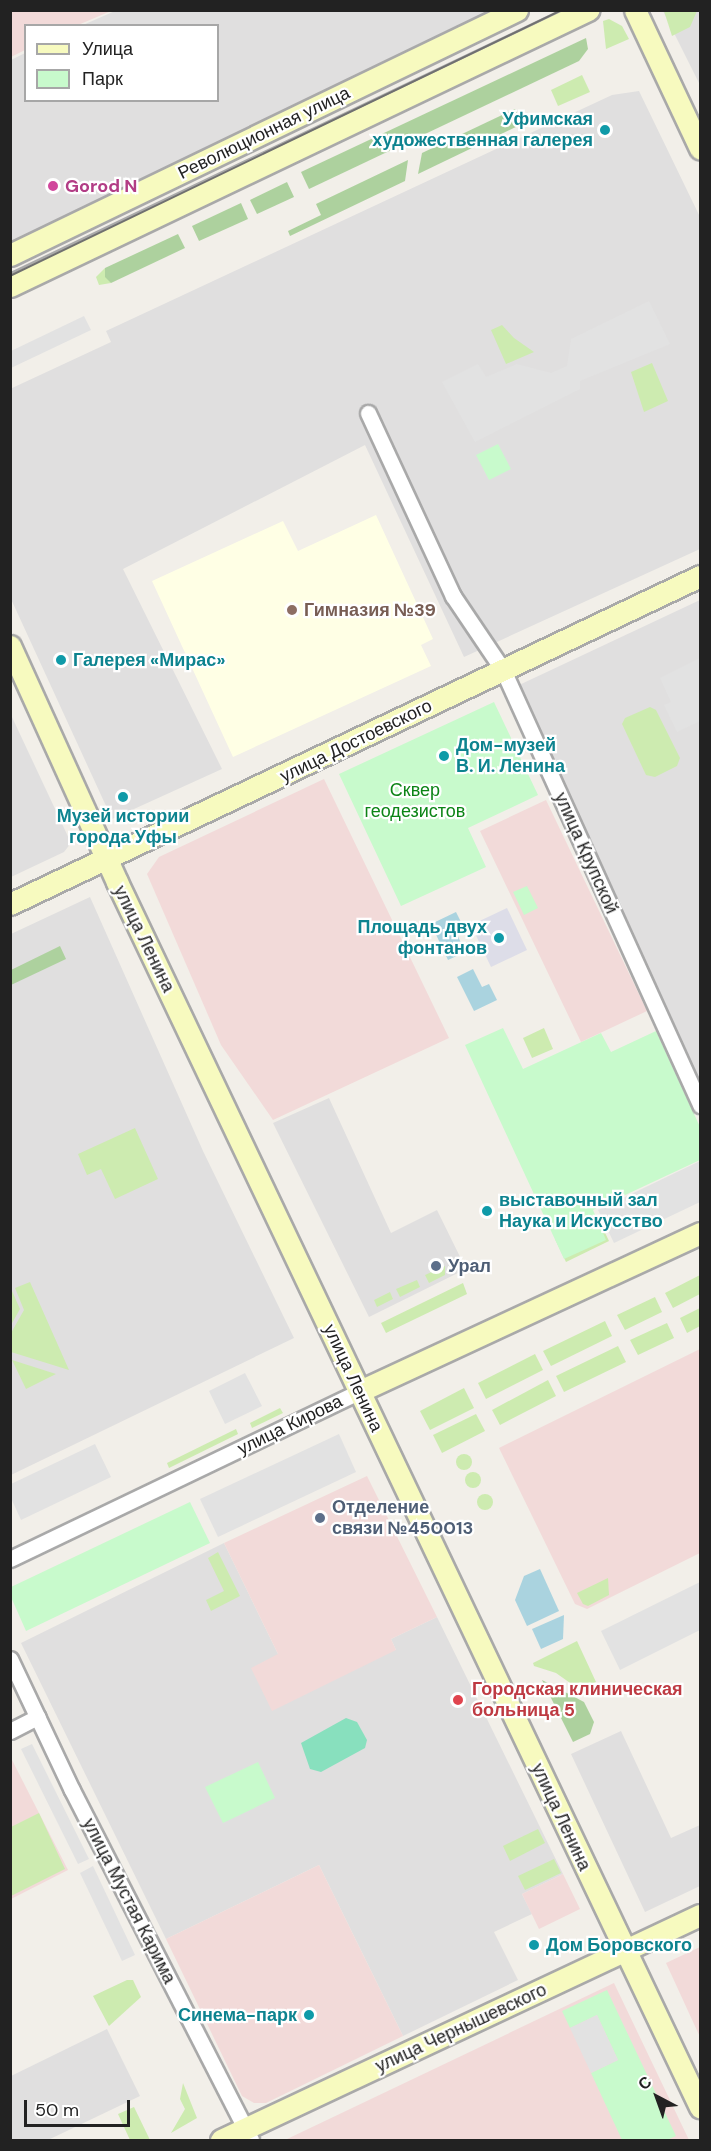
<!DOCTYPE html>
<meta charset="utf-8">
<style>
body{margin:0}
#map{position:relative;width:711px;height:2151px;overflow:hidden;background:#f2efe9;font-family:"DM Sans",sans-serif}
div>[style]{position:absolute}
.residential>*{inset:0;background:#e0dfdf}
.commercial>*{inset:0;background:#f2dad9}
.education>*{inset:0;background:#ffffe5}
.grass>*{inset:0;background:#cdebb0}
.round{border-radius:50%}
.forest>*{inset:0;background:#add19e}
.park>*{inset:0;background:#c8facc}
.pitch>*{inset:0;background:#88e0be}
.parking>*{inset:0;background:#e2e2e2}
.plaza>*{inset:0;background:#dddde8}
.water>*{inset:0;background:#aad3df}
.roads{filter:drop-shadow(2px 0 #a9a9a9) drop-shadow(-2px 0 #a9a9a9) drop-shadow(0 2px #a9a9a9) drop-shadow(0 -2px #a9a9a9)}
.street>*{height:15px;margin:-7.5px;padding:0 7.5px;transform-origin:7.5px;border-radius:7.5px;background:#fff}
.secondary>*{height:21px;margin:-10.5px;padding:0 10.5px;transform-origin:10.5px;border-radius:10.5px;background:#f7fabf}
.tram>*{height:1.5px;margin:-0.75px;padding:0 0.75px;transform-origin:0.75px;border-radius:0.75px;background:#707070}
.dots>*{width:16px;height:16px;translate:-50% -50%;box-sizing:border-box;border:3px solid #fff;border-radius:50%}
span{translate:-50% -50%;white-space:nowrap;text-align:center;line-height:1.15;-webkit-text-stroke:4.5px #fff;paint-order:stroke}
.culture-label{font-size:18px;color:#0d838f;font-weight:700}
.right{translate:-100% -50%;text-align:right}
.left{translate:0 -50%;text-align:left}
.street-label{font-size:18px;color:#222}
.hotel-label{font-size:18px;color:#b23c85;font-weight:700}
.education-label{font-size:18px;color:#785e54;font-weight:700}
.park-label{font-size:18px;color:#0c8416}
.service-label{font-size:18px;color:#4e5e75;font-weight:700}
.health-label{font-size:18px;color:#be3a42;font-weight:700}
.frame{position:absolute;inset:0;border:12px solid #222;pointer-events:none}
.legend{position:absolute;left:24px;top:24px;width:195px;height:78px;box-sizing:border-box;background:#fff;border:2px solid #a7a7a7;margin:0;padding:8px 10px;list-style:none;font-size:18px;color:#222}
.legend li{display:flex;align-items:center;gap:12px;height:30px}
.legend b{width:30px;border:2px solid #a7a7a7}
.north{position:absolute;left:627px;top:2067px;width:60px;height:60px;-webkit-text-stroke:4px #fff;paint-order:stroke;rotate:319deg;font-size:16px;font-weight:700;line-height:24px;text-align:center;color:#222}
.north::after{content:'';display:block;margin:auto;width:21px;height:27px;background:#222;clip-path:polygon(50% 0,100% 100%,50% 72%,0 100%)}
.scale{position:absolute;left:24px;top:2100px;width:106px;height:27px;box-sizing:border-box;border:3px solid #222;border-top:0;padding-left:8px;font-size:18px;line-height:21px;white-space:nowrap;color:#222;-webkit-text-stroke:4px #fff;paint-order:stroke}
</style>
<div id="map">
<div class="residential">
<div style="clip-path:polygon(115px 11px,115px 10px,492px 11px,11px 242px,11px 60px,25px 53px,26px 100px,218px 100px,218px 26px,83px 25px)"></div>
<div style="clip-path:polygon(663px 11px,700px 11px,700px 85px)"></div>
<div style="clip-path:polygon(639px 91px,700px 217px,700px 549px,464px 657px,365px 445px,123px 569px,222px 769px,112px 819px,11px 599px,10px 389px,111px 342px,106px 331px,612px 95px)"></div>
<div style="clip-path:polygon(700px 600px,700px 1086px,517px 686px)"></div>
<div style="clip-path:polygon(11px 715px,71px 843px,64px 852px,11px 877px)"></div>
<div style="clip-path:polygon(90px 897px,203px 1151px,294px 1338px,11px 1475px,11px 934px)"></div>
<div style="clip-path:polygon(329px 1098px,391px 1233px,437px 1210px,466px 1269px,369px 1317px,273px 1123px)"></div>
<div style="clip-path:polygon(224px 1543px,278px 1654px,396px 1650px,391px 1639px,437px 1617px,563px 1874px,522px 1894px,532px 1914px,494px 1932px,518px 1980px,403px 2036px,319px 1865px,166px 1939px,21px 1643px)"></div>
<div style="clip-path:polygon(621px 1731px,671px 1838px,700px 1825px,700px 1886px,645px 1912px,571px 1754px)"></div>
<div style="clip-path:polygon(107px 2029px,140px 2096px,48px 2140px,11px 2140px,11px 2076px)"></div>
</div>
<div class="commercial">
<div style="clip-path:polygon(10px 11px,11px 10px,111px 11px,78px 25px,26px 26px,25px 50px,11px 57px)"></div>
<div style="clip-path:polygon(324px 779px,449px 1038px,273px 1120px,221px 1045px,147px 874px,159px 857px)"></div>
<div style="clip-path:polygon(546px 800px,647px 1011px,581px 1042px,480px 831px)"></div>
<div style="clip-path:polygon(700px 1349px,700px 1553px,587px 1609px,575px 1604px,499px 1448px)"></div>
<div style="clip-path:polygon(367px 1476px,437px 1617px,391px 1639px,396px 1650px,272px 1711px,251px 1668px,278px 1654px,224px 1543px)"></div>
<div style="clip-path:polygon(10px 1756px,68px 1870px,11px 1899px,10px 1899px)"></div>
<div style="clip-path:polygon(319px 1865px,403px 2036px,266px 2103px,254px 2103px,242px 2096px,166px 1939px)"></div>
<div style="clip-path:polygon(563px 1874px,580px 1909px,539px 1929px,522px 1894px)"></div>
<div style="clip-path:polygon(700px 1947px,700px 2037px,666px 1963px)"></div>
<div style="clip-path:polygon(614px 1983px,689px 2140px,285px 2140px)"></div>
</div>
<div class="education">
<div style="clip-path:polygon(376px 515px,433px 639px,421px 645px,431px 666px,233px 757px,152px 581px,283px 521px,298px 551px)"></div>
</div>
<div class="grass">
<div style="clip-path:polygon(664px 11px,664px 10px,697px 11px,690px 27px,672px 36px)"></div>
<div style="clip-path:polygon(609px 19px,622px 26px,629px 39px,606px 49px,603px 21px)"></div>
<div style="clip-path:polygon(582px 75px,590px 92px,558px 106px,551px 90px)"></div>
<div style="clip-path:polygon(105px 268px,111px 283px,99px 285px,96px 277px)"></div>
<div style="clip-path:polygon(502px 325px,514px 338px,534px 352px,506px 364px,491px 330px)"></div>
<div style="clip-path:polygon(652px 363px,668px 401px,644px 412px,631px 372px)"></div>
<div style="clip-path:polygon(650px 707px,656px 710px,680px 758px,677px 766px,655px 777px,646px 775px,622px 724px,625px 718px)"></div>
<div style="clip-path:polygon(544px 1028px,553px 1049px,532px 1058px,523px 1038px)"></div>
<div style="clip-path:polygon(135px 1128px,158px 1179px,115px 1199px,101px 1169px,87px 1175px,78px 1154px)"></div>
<div style="clip-path:polygon(598px 1218px,609px 1241px,566px 1262px,555px 1239px)"></div>
<div style="clip-path:polygon(445px 1266px,445px 1275px,429px 1283px,425px 1275px)"></div>
<div style="clip-path:polygon(700px 1275px,700px 1294px,673px 1308px,665px 1293px)"></div>
<div style="clip-path:polygon(417px 1280px,420px 1287px,400px 1297px,396px 1289px)"></div>
<div style="clip-path:polygon(30px 1282px,69px 1370px,11px 1352px,11px 1333px,24px 1310px,15px 1288px)"></div>
<div style="clip-path:polygon(463px 1283px,467px 1294px,386px 1333px,381px 1323px)"></div>
<div style="clip-path:polygon(12px 1291px,20px 1309px,11px 1325px,11px 1292px)"></div>
<div style="clip-path:polygon(390px 1292px,393px 1299px,377px 1307px,374px 1300px)"></div>
<div style="clip-path:polygon(655px 1297px,662px 1312px,625px 1330px,617px 1315px)"></div>
<div style="clip-path:polygon(700px 1308px,700px 1326px,687px 1333px,680px 1318px)"></div>
<div style="clip-path:polygon(605px 1321px,612px 1336px,551px 1366px,543px 1351px)"></div>
<div style="clip-path:polygon(667px 1323px,674px 1338px,638px 1355px,630px 1340px)"></div>
<div style="clip-path:polygon(618px 1346px,626px 1362px,564px 1392px,556px 1376px)"></div>
<div style="clip-path:polygon(535px 1354px,543px 1370px,486px 1399px,478px 1383px)"></div>
<div style="clip-path:polygon(12px 1360px,56px 1374px,26px 1389px)"></div>
<div style="clip-path:polygon(548px 1380px,556px 1396px,500px 1425px,492px 1410px)"></div>
<div style="clip-path:polygon(464px 1388px,474px 1408px,430px 1430px,420px 1411px)"></div>
<div style="clip-path:polygon(280px 1408px,283px 1413px,252px 1428px,250px 1423px)"></div>
<div style="clip-path:polygon(476px 1414px,485px 1431px,442px 1453px,433px 1435px)"></div>
<div style="clip-path:polygon(236px 1429px,238px 1434px,169px 1468px,167px 1463px)"></div>
<div class="round" style="left:456px;top:1454px;width:16px;height:16px"></div>
<div class="round" style="left:465px;top:1472px;width:16px;height:16px"></div>
<div class="round" style="left:477px;top:1494px;width:16px;height:16px"></div>
<div style="clip-path:polygon(218px 1552px,240px 1596px,211px 1611px,206px 1600px,224px 1591px,208px 1558px)"></div>
<div style="clip-path:polygon(608px 1578px,609px 1595px,588px 1606px,583px 1604px,577px 1593px)"></div>
<div style="clip-path:polygon(577px 1641px,596px 1682px,580px 1690px,556px 1673px,534px 1666px,533px 1663px)"></div>
<div style="clip-path:polygon(39px 1813px,65px 1869px,11px 1896px,11px 1827px)"></div>
<div style="clip-path:polygon(538px 1829px,545px 1843px,510px 1861px,503px 1846px)"></div>
<div style="clip-path:polygon(554px 1859px,561px 1873px,525px 1890px,518px 1876px)"></div>
<div style="clip-path:polygon(127px 1980px,133px 1980px,141px 1997px,109px 2026px,93px 1996px)"></div>
<div style="clip-path:polygon(183px 2083px,197px 2118px,171px 2133px,185px 2109px,180px 2099px)"></div>
<div style="clip-path:polygon(134px 2107px,150px 2140px,130px 2140px,118px 2114px)"></div>
</div>
<div class="forest">
<div style="clip-path:polygon(586px 38px,588px 49px,579px 61px,309px 189px,301px 172px)"></div>
<div style="clip-path:polygon(515px 109px,522px 124px,418px 174px,422px 153px)"></div>
<div style="clip-path:polygon(408px 160px,405px 181px,290px 236px,288px 231px,321px 215px,316px 204px)"></div>
<div style="clip-path:polygon(287px 182px,294px 197px,257px 214px,250px 200px)"></div>
<div style="clip-path:polygon(241px 203px,248px 219px,199px 241px,192px 226px)"></div>
<div style="clip-path:polygon(178px 234px,185px 248px,111px 283px,105px 277px,105px 268px)"></div>
<div style="clip-path:polygon(60px 946px,66px 959px,11px 985px,11px 970px)"></div>
<div style="clip-path:polygon(542px 1680px,584px 1702px,594px 1722px,590px 1734px,573px 1742px)"></div>
</div>
<div class="park">
<div style="clip-path:polygon(498px 444px,511px 469px,489px 480px,476px 455px)"></div>
<div style="clip-path:polygon(494px 702px,538px 795px,468px 828px,486px 867px,401px 906px,339px 774px)"></div>
<div style="clip-path:polygon(527px 886px,538px 908px,524px 915px,513px 892px)"></div>
<div style="clip-path:polygon(503px 1028px,523px 1069px,601px 1033px,611px 1052px,656px 1031px,700px 1127px,700px 1160px,593px 1210px,606px 1240px,564px 1259px,465px 1045px)"></div>
<div style="clip-path:polygon(190px 1502px,210px 1543px,26px 1631px,11px 1597px,11px 1587px)"></div>
<div style="clip-path:polygon(258px 1762px,275px 1798px,223px 1823px,205px 1787px)"></div>
<div style="clip-path:polygon(607px 1990px,676px 2136px,667px 2140px,622px 2140px,591px 2073px,618px 2060px,597px 2015px,570px 2028px,562px 2011px)"></div>
</div>
<div class="pitch">
<div style="clip-path:polygon(346px 1718px,357px 1722px,367px 1740px,365px 1748px,321px 1772px,310px 1769px,301px 1743px)"></div>
</div>
<div class="parking">
<div style="clip-path:polygon(649px 301px,670px 344px,580px 381px,580px 389px,475px 442px,442px 382px,478px 364px,486px 377px,517px 364px,551px 373px,567px 366px,571px 339px)"></div>
<div style="clip-path:polygon(84px 316px,91px 330px,11px 368px,11px 351px)"></div>
<div style="clip-path:polygon(700px 658px,700px 721px,677px 732px,664px 705px,671px 702px,660px 678px)"></div>
<div style="clip-path:polygon(700px 1161px,700px 1202px,614px 1243px,598px 1210px)"></div>
<div style="clip-path:polygon(245px 1373px,262px 1406px,225px 1424px,209px 1391px)"></div>
<div style="clip-path:polygon(339px 1434px,356px 1472px,218px 1537px,200px 1499px)"></div>
<div style="clip-path:polygon(95px 1444px,111px 1477px,21px 1520px,11px 1498px,11px 1484px)"></div>
<div style="clip-path:polygon(700px 1582px,700px 1630px,620px 1670px,601px 1631px)"></div>
<div style="clip-path:polygon(32px 1744px,89px 1859px,78px 1864px,21px 1749px)"></div>
<div style="clip-path:polygon(93px 1866px,135px 1955px,122px 1961px,80px 1873px)"></div>
<div style="clip-path:polygon(597px 2015px,618px 2060px,591px 2073px,570px 2028px)"></div>
</div>
<div class="plaza">
<div style="clip-path:polygon(507px 908px,527px 950px,491px 967px,471px 925px)"></div>
</div>
<div class="water">
<div style="clip-path:polygon(456px 912px,465px 930px,457px 934px,465px 952px,448px 960px,431px 924px)"></div>
<div style="clip-path:polygon(473px 969px,482px 987px,489px 984px,497px 1000px,474px 1011px,457px 977px)"></div>
<div style="clip-path:polygon(540px 1569px,559px 1611px,527px 1626px,515px 1600px,524px 1576px)"></div>
<div style="clip-path:polygon(564px 1615px,563px 1639px,541px 1649px,532px 1629px)"></div>
</div>
<div class="roads">
<div class="street">
<div style="left:368px;top:413px;width:202px;rotate:65.1deg"></div>
<div style="left:453px;top:596px;width:89px;rotate:56deg"></div>
<div style="left:503px;top:670px;width:478px;rotate:65.6deg"></div>
<div style="left:10px;top:1559px;width:388px;rotate:-25.6deg"></div>
<div style="left:10px;top:1659px;width:145px;rotate:64.7deg"></div>
<div style="left:72px;top:1790px;width:393px;rotate:62.9deg"></div>
<div style="left:10px;top:1731px;width:31px;rotate:-27deg"></div>
</div>
<div class="secondary">
<div style="left:635px;top:10px;width:153px;rotate:64.8deg"></div>
<div style="left:10px;top:255px;width:563px;rotate:-25.79deg"></div>
<div style="left:10px;top:286px;width:641px;rotate:-25.52deg"></div>
<div style="left:10px;top:646px;width:259px;rotate:65.6deg"></div>
<div style="left:117px;top:882px;width:1357px;rotate:64.55deg"></div>
<div style="left:10px;top:904px;width:764px;rotate:-25.42deg"></div>
<div style="left:360px;top:1391px;width:375px;rotate:-24.9deg"></div>
<div style="left:221px;top:2140px;width:529px;rotate:-25.16deg"></div>
</div>
</div>
<div class="tram">
<div style="left:10px;top:276px;width:613px;rotate:-25.73deg"></div>
</div>
<div class="dots">
<div style="left:605px;top:130px;background:#0f9aa8"></div>
<div style="left:53px;top:186px;background:#d1479c"></div>
<div style="left:292px;top:610px;background:#8d6e63"></div>
<div style="left:61px;top:660px;background:#0f9aa8"></div>
<div style="left:444px;top:756px;background:#0f9aa8"></div>
<div style="left:123px;top:797px;background:#0f9aa8"></div>
<div style="left:499px;top:938px;background:#0f9aa8"></div>
<div style="left:487px;top:1211px;background:#0f9aa8"></div>
<div style="left:436px;top:1266px;background:#5c6f8a"></div>
<div style="left:320px;top:1518px;background:#5c6f8a"></div>
<div style="left:458px;top:1700px;background:#e0444e"></div>
<div style="left:534px;top:1945px;background:#0f9aa8"></div>
<div style="left:309px;top:2015px;background:#0f9aa8"></div>
</div>
<div class="culture-label">
<span class="right" style="left:593px;top:130px">Уфимская<br>художественная галерея</span>
<span class="left" style="left:73px;top:660px">Галерея «Мирас»</span>
<span class="left" style="left:456px;top:756px">Дом-музей<br>В. И. Ленина</span>
<span style="left:123px;top:827px">Музей истории<br>города Уфы</span>
<span class="right" style="left:487px;top:938px">Площадь двух<br>фонтанов</span>
<span class="left" style="left:499px;top:1211px">выставочный зал<br>Наука и Искусство</span>
<span class="left" style="left:546px;top:1945px">Дом Боровского</span>
<span class="right" style="left:297px;top:2015px">Синема-парк</span>
</div>
<div class="street-label">
<span style="left:264px;top:133px;rotate:-26deg">Революционная улица</span>
<span style="left:356px;top:741px;rotate:-26deg">улица Достоевского</span>
<span style="left:586px;top:853px;rotate:66deg">улица Крупской</span>
<span style="left:144px;top:939px;rotate:64deg">улица Ленина</span>
<span style="left:353px;top:1378px;rotate:65deg">улица Ленина</span>
<span style="left:290px;top:1425px;rotate:-26deg">улица Кирова</span>
<span style="left:561px;top:1817px;rotate:65deg">улица Ленина</span>
<span style="left:129px;top:1901px;rotate:63deg">улица Мустая Карима</span>
<span style="left:461px;top:2028px;rotate:-25deg">улица Чернышевского</span>
</div>
<div class="hotel-label">
<span class="left" style="left:65px;top:186px">Gorod N</span>
</div>
<div class="education-label">
<span class="left" style="left:304px;top:610px">Гимназия №39</span>
</div>
<div class="park-label">
<span style="left:415px;top:801px">Сквер<br>геодезистов</span>
</div>
<div class="service-label">
<span class="left" style="left:448px;top:1266px">Урал</span>
<span class="left" style="left:332px;top:1518px">Отделение<br>связи №450013</span>
</div>
<div class="health-label">
<span class="left" style="left:472px;top:1700px">Городская клиническая<br>больница 5</span>
</div>
<div class="frame"></div>
<ul class="legend">
<li><b style="height:8px;background:#f7fabf"></b>Улица</li>
<li><b style="height:16px;background:#c8facc"></b>Парк</li>
</ul>
<div class="north">С</div>
<div class="scale">50 m</div>
</div>
